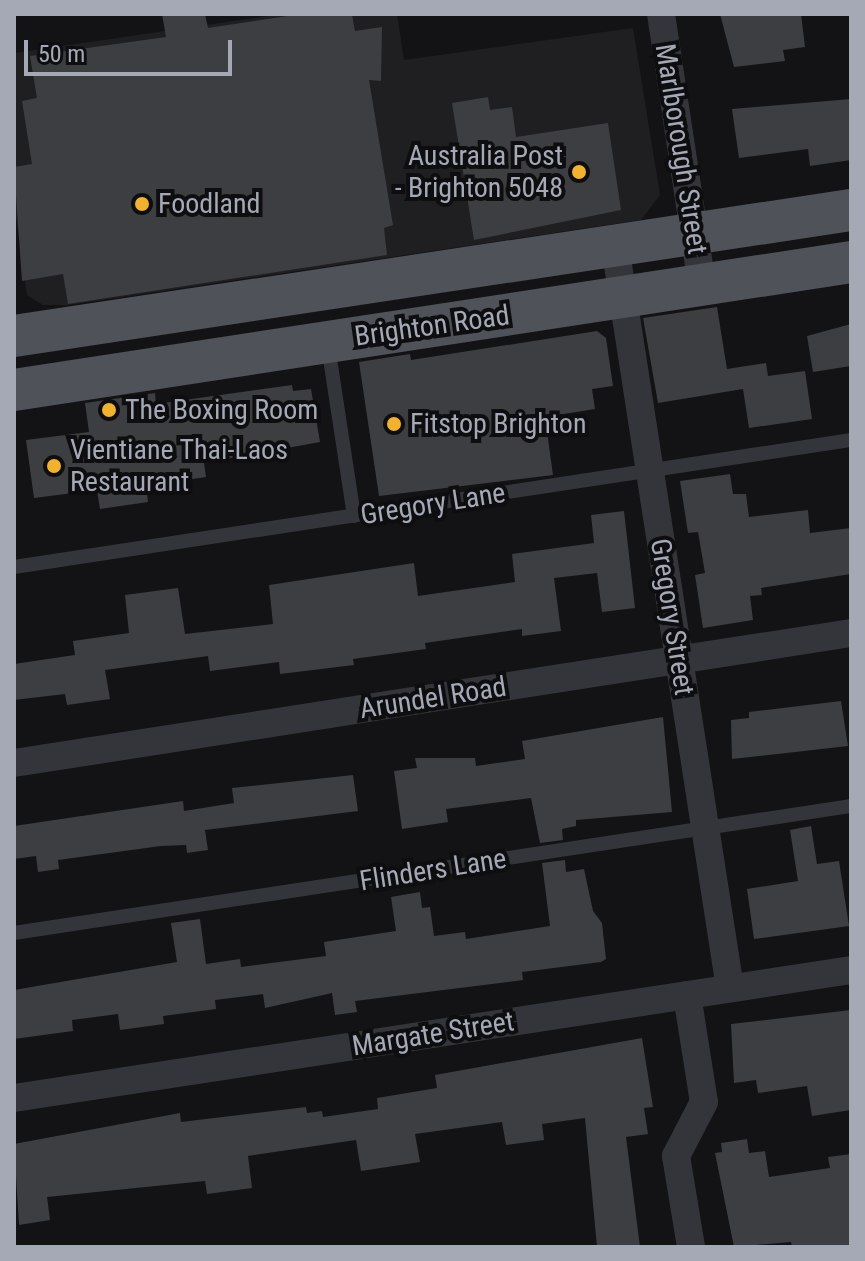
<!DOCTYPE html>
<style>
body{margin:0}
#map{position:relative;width:865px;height:1261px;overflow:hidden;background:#131315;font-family:"Roboto Condensed",sans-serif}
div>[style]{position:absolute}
.built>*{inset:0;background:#1f1f22}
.building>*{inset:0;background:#3d3e42}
.lane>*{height:14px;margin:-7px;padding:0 7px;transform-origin:7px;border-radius:7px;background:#34353a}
.street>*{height:28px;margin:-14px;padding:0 14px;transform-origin:14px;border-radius:14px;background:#34353a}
.primary>*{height:42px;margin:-21px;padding:0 21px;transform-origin:21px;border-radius:21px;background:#505259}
.dots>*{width:22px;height:22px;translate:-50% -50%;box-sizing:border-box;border:4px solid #0e0e10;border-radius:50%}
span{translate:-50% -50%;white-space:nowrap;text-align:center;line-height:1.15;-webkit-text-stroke:8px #0e0e10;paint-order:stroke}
.street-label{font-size:28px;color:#a4a9b5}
.poi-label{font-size:28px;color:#a4a9b5}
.right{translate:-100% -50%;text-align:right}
.left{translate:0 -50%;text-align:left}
.frame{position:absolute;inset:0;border:16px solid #a4a9b5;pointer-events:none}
.scale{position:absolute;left:24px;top:40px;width:208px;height:36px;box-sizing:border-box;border:4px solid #a4a9b5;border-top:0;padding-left:10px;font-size:24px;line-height:28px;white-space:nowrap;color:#a4a9b5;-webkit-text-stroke:6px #0e0e10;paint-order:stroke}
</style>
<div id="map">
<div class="built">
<div style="clip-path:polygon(282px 14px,397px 14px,404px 60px,633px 28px,660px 195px,641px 220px,68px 305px,43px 305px,27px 295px,14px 203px,14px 53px)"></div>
</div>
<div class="building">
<div style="clip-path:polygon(162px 14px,205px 14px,208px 28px,301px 14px,352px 14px,355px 31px,382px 27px,381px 81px,369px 80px,393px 225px,384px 228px,387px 255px,68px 304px,63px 274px,22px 281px,14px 167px,32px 164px,22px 101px,37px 98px,30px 56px,166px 37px)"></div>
<div style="clip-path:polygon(720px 14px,801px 14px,805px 47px,783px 50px,785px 61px,734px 67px)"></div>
<div style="clip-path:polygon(488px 97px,490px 110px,512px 107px,516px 137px,608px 123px,621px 210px,474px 240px,452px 103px)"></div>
<div style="clip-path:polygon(851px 99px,851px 160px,810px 166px,808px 149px,739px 158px,732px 109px)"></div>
<div style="clip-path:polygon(717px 307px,727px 369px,766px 363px,768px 376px,805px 371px,812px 419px,749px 428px,743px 389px,658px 403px,643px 318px)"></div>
<div style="clip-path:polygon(851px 324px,851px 366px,813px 372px,807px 336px)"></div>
<div style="clip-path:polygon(597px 331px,606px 338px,613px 386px,592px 389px,595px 409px,545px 417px,553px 475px,379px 496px,359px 362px,410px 354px,411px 360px)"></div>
<div style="clip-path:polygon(292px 385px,293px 391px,311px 389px,320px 442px,204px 463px,206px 477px,146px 486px,148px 502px,100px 509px,97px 490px,34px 498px,26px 440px,89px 432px,85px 403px,155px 393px,156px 404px)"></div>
<div style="clip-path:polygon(730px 474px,733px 494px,746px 494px,749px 517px,808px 510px,810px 533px,851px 528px,851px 574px,761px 588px,762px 595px,750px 596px,753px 620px,703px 628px,695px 575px,705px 573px,698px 532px,688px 533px,680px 481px)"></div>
<div style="clip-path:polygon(624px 511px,635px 608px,602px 612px,597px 573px,554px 578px,561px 631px,522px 636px,522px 629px,425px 643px,426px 649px,353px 659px,354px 665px,280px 674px,279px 662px,210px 671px,208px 656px,105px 670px,110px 699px,67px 705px,65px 694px,14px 700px,14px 664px,75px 655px,73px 641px,129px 633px,125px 595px,178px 588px,185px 634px,273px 624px,269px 585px,414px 563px,418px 596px,515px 582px,512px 554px,594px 543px,591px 515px)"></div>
<div style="clip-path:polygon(841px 701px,848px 746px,732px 759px,731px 720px,749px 718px,749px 712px)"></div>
<div style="clip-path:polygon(663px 717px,672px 812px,576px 820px,576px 826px,562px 829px,563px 840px,540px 843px,531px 798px,446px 809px,448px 822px,402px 829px,394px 771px,417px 768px,415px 758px,475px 758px,476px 766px,525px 759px,522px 741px)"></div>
<div style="clip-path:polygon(353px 775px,358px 811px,205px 830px,208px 850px,187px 853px,186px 845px,161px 846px,58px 860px,59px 869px,38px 872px,36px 856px,14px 859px,14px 826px,183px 801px,184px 811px,234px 803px,232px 788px)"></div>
<div style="clip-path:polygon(811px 826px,817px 864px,839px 861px,849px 926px,754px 939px,747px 889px,798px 881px,790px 830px)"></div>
<div style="clip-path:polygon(565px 860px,566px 872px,584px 869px,593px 911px,602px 923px,606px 959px,601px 962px,522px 972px,523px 980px,355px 1001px,357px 1012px,335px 1015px,332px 993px,265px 1008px,263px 994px,215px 1000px,216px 1009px,163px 1016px,164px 1024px,120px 1030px,118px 1014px,72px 1020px,73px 1031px,14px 1039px,14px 990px,177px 962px,171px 923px,200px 919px,206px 964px,240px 959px,241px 967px,326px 956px,324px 942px,396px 931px,391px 897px,420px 892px,422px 908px,430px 907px,434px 936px,465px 932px,466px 939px,550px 926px,542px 863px)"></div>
<div style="clip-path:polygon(851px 1010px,851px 1110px,812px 1116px,807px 1086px,758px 1093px,756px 1080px,734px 1083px,731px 1024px)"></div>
<div style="clip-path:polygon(642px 1038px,653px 1107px,644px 1108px,648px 1134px,626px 1137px,640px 1247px,597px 1247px,585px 1118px,542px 1124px,544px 1140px,506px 1145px,502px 1122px,415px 1134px,420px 1162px,361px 1171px,356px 1140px,248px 1156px,252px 1188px,207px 1194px,205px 1181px,47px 1197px,50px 1220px,19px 1225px,14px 1144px,180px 1113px,181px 1122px,306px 1107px,307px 1113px,322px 1111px,323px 1117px,378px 1109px,377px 1098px,437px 1088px,435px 1075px)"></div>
<div style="clip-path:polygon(747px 1139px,749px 1153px,765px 1151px,769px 1177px,830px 1168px,828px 1157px,851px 1154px,851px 1247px,792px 1247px,791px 1242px,734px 1247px,715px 1153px,722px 1152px,721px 1143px)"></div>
</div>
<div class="lane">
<div style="left:328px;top:346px;width:172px;rotate:81.3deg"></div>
<div style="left:14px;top:567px;width:847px;rotate:-8.63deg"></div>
<div style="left:14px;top:933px;width:847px;rotate:-8.63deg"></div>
</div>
<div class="street">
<div style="left:661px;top:14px;width:274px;rotate:81.4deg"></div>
<div style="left:615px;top:246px;width:751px;rotate:81.19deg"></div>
<div style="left:14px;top:763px;width:847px;rotate:-8.83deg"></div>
<div style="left:687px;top:995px;width:108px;rotate:81deg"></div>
<div style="left:704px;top:1102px;width:61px;rotate:117.4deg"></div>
<div style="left:676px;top:1156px;width:92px;rotate:80.6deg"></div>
<div style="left:14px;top:1098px;width:847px;rotate:-8.69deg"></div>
</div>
<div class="primary">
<div style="left:14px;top:336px;width:846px;rotate:-8.56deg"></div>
<div style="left:14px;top:390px;width:847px;rotate:-8.69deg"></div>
</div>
<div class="dots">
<div style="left:579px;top:172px;background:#f2b22e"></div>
<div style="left:142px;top:204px;background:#f2b22e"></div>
<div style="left:109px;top:410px;background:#f2b22e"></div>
<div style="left:394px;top:424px;background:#f2b22e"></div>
<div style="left:54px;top:466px;background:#f2b22e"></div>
</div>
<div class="street-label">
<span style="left:681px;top:149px;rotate:81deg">Marlborough Street</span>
<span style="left:432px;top:326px;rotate:-8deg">Brighton Road</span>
<span style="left:433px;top:504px;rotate:-9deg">Gregory Lane</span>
<span style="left:672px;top:617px;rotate:81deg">Gregory Street</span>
<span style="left:433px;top:698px;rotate:-9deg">Arundel Road</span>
<span style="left:433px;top:870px;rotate:-9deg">Flinders Lane</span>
<span style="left:433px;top:1034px;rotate:-9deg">Margate Street</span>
</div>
<div class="poi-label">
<span class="right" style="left:563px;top:172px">Australia Post<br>- Brighton 5048</span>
<span class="left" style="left:158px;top:204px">Foodland</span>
<span class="left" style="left:125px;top:410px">The Boxing Room</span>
<span class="left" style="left:410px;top:424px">Fitstop Brighton</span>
<span class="left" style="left:70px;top:466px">Vientiane Thai-Laos<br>Restaurant</span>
</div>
<div class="frame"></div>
<div class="scale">50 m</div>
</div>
